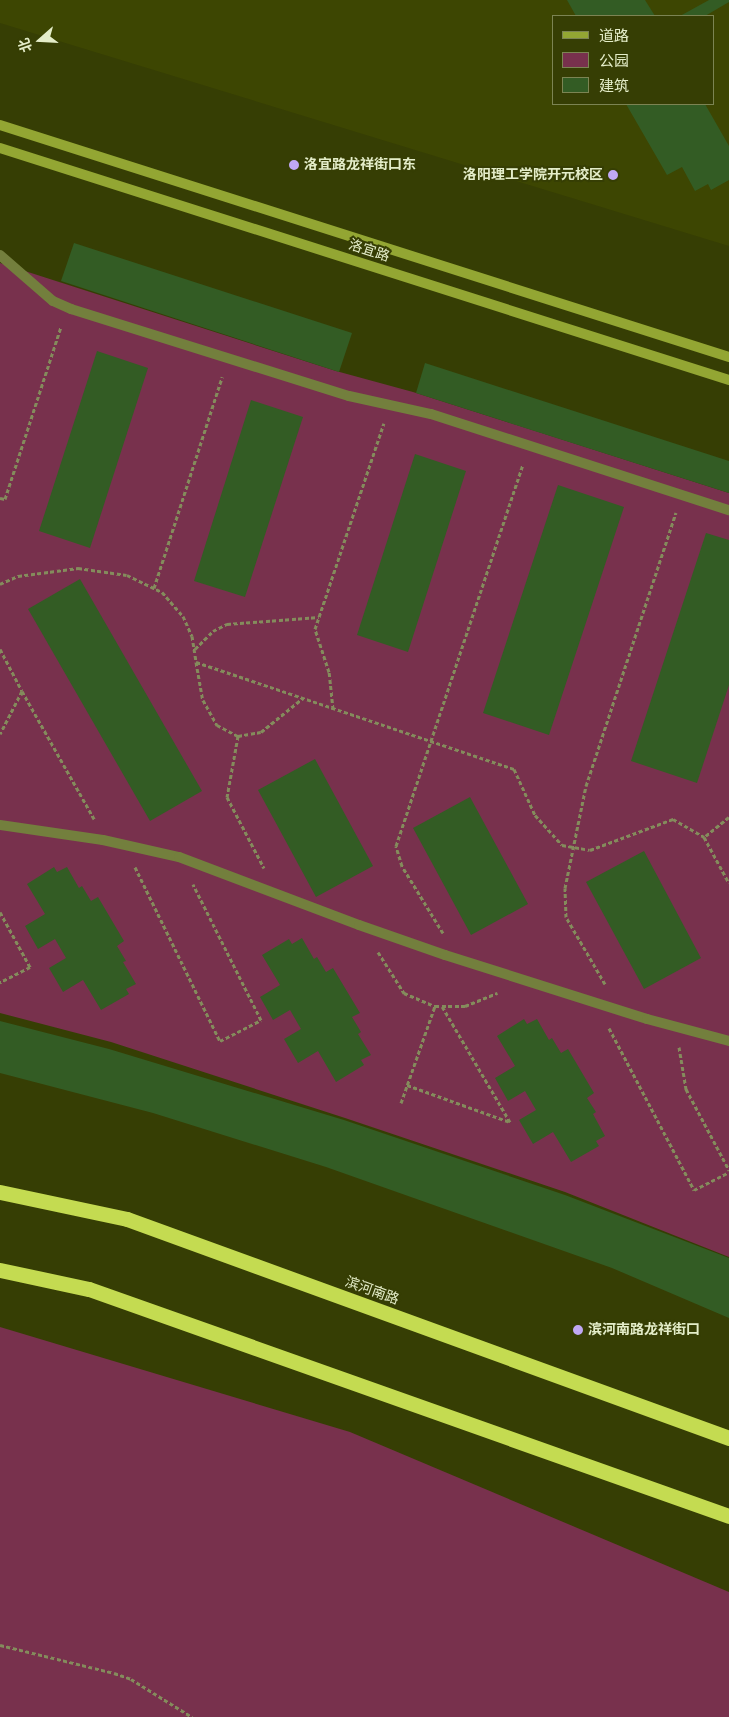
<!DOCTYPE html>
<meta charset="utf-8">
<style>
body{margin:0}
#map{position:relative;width:729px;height:1717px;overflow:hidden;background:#363e04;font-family:Figtree,"Noto Sans SC",sans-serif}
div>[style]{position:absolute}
.built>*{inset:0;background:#3d4602}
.green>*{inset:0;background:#78314d}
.building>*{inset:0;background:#335c24}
.path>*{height:3px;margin-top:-1.5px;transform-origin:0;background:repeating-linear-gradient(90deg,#848c5c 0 4px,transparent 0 6.5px)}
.lane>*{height:10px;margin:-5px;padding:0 5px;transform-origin:5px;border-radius:5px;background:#737f3d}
.secondary>*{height:10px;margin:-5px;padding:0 5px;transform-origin:5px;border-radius:5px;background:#93a633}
.highway>*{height:15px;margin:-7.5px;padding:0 7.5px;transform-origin:7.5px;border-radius:7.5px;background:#c4db51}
.dots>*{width:14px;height:14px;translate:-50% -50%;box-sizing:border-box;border:2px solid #363e04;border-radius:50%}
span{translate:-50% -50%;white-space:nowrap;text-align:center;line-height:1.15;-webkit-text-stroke:4px #363e04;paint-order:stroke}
.poi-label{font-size:14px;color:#e4edc9;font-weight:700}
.left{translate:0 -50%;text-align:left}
.right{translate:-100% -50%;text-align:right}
.street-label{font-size:14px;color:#e4edc9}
.legend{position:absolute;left:552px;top:15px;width:162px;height:90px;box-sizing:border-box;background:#363e04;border:1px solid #7c8453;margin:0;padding:6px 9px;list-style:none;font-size:15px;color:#e4edc9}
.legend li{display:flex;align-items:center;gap:10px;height:25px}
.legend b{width:25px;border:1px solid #7c8453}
.north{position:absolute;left:15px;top:15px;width:50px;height:50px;-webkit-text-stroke:4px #363e04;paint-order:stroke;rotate:251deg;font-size:14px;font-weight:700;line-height:20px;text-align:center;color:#e4edc9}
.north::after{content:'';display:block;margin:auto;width:18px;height:22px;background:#e4edc9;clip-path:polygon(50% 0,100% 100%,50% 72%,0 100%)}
</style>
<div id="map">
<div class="built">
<div style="clip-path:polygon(evenodd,0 0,729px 0,729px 246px,0 23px,0 0,553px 16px,713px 16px,713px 104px,553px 104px,553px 16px)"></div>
</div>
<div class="green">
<div style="clip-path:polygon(0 263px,336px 371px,413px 392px,729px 493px,729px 1257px,565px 1192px,345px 1118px,111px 1042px,0 1013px)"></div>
<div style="clip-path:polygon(0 1327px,350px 1432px,729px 1592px,729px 1717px,0 1717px)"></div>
</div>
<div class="building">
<div style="clip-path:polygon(567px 0,645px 0,655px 16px,576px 16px)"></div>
<div style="clip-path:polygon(709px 0,729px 0,729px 2px,705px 16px,680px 16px)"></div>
<div style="clip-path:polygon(626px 104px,705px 104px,729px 146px,729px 180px,711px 190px,708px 184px,695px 191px,682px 167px,667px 175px)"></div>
<div style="clip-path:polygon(74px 243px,352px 333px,339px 372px,61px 281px)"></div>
<div style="clip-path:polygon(97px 351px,148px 368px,90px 548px,39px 531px)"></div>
<div style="clip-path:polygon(425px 363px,729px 461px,729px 493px,416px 393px)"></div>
<div style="clip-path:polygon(251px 400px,303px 417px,245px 597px,194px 581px)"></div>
<div style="clip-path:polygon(415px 454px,466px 471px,408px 652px,357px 635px)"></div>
<div style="clip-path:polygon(558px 485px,624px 507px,549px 735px,483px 713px)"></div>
<div style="clip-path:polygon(706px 533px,729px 540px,729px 685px,697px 783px,631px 761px)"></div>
<div style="clip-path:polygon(80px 579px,202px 791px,150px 821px,28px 609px)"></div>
<div style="clip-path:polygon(315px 759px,373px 866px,316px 897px,258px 790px)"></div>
<div style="clip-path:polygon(470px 797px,528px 904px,471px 935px,413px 828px)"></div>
<div style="clip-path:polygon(644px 851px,701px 958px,644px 989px,586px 882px)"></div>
<div style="clip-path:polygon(54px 867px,57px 872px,67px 867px,79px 888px,82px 886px,91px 901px,98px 897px,124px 941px,117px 946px,126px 961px,123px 962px,136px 984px,126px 989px,129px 994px,101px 1010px,83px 980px,63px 992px,49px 968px,66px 958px,55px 939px,38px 949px,25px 926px,45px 914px,27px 884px)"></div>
<div style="clip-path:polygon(302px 938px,314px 959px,317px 957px,326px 972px,333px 968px,360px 1013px,352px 1017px,361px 1032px,358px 1034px,371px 1055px,361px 1060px,364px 1065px,336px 1082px,318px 1051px,298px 1063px,284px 1039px,301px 1029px,290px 1010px,273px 1020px,260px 997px,280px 985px,262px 955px,289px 939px,292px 944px)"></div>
<div style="clip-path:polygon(524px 1019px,527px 1024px,537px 1019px,549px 1040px,552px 1038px,561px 1053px,568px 1049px,594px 1093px,587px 1098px,596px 1112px,593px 1114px,605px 1136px,596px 1141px,599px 1146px,571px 1162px,553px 1132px,533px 1144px,519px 1120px,536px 1110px,525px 1091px,508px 1101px,495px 1078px,515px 1066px,497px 1036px)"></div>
<div style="clip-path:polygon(0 1021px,109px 1049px,344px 1120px,565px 1195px,729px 1258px,729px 1318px,612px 1268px,326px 1167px,153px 1113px,0 1073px)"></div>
</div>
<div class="path">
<div style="left:0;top:498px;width:5px;rotate:11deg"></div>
<div style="left:5px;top:499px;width:181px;rotate:-72deg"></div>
<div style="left:0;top:584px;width:20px;rotate:-24deg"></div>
<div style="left:18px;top:576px;width:61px;rotate:-7.6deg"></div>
<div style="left:78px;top:568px;width:49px;rotate:8.1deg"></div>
<div style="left:127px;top:575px;width:39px;rotate:26deg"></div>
<div style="left:162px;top:592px;width:32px;rotate:49deg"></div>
<div style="left:183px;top:616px;width:22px;rotate:66deg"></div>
<div style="left:192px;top:636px;width:26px;rotate:81deg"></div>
<div style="left:196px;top:662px;width:336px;rotate:18.6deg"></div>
<div style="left:514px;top:769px;width:51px;rotate:65.5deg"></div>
<div style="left:535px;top:815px;width:40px;rotate:48deg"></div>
<div style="left:562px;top:845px;width:28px;rotate:10deg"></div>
<div style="left:590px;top:850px;width:89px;rotate:-20.5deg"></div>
<div style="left:673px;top:819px;width:36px;rotate:30deg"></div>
<div style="left:154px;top:588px;width:222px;rotate:-72.1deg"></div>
<div style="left:0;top:649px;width:47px;rotate:62.4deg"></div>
<div style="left:22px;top:691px;width:48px;rotate:117.1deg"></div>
<div style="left:195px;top:649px;width:25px;rotate:-45deg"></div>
<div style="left:213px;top:631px;width:16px;rotate:-27deg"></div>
<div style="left:227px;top:624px;width:92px;rotate:-4.4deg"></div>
<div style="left:196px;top:662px;width:39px;rotate:80deg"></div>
<div style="left:203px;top:700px;width:29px;rotate:61deg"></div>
<div style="left:217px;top:725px;width:24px;rotate:28deg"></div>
<div style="left:238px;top:736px;width:23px;rotate:-10deg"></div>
<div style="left:261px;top:732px;width:54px;rotate:-39deg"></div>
<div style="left:22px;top:691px;width:147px;rotate:60.6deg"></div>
<div style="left:333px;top:709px;width:37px;rotate:-96deg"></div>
<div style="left:329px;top:672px;width:45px;rotate:-108deg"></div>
<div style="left:315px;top:629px;width:217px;rotate:-71.5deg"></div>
<div style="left:238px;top:736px;width:62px;rotate:100.2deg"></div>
<div style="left:227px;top:797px;width:80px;rotate:62.5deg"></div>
<div style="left:729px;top:817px;width:32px;rotate:141deg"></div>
<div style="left:704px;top:837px;width:52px;rotate:61.5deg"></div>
<div style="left:135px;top:867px;width:194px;rotate:64deg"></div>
<div style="left:220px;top:1041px;width:46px;rotate:-27.1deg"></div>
<div style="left:261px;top:1020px;width:152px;rotate:-116.6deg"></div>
<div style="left:0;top:912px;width:63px;rotate:61.4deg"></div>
<div style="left:30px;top:967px;width:34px;rotate:153deg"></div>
<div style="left:443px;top:933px;width:79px;rotate:-121.5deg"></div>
<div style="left:402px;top:866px;width:21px;rotate:-107deg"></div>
<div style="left:396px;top:846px;width:402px;rotate:-71.6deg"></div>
<div style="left:378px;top:952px;width:49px;rotate:57.6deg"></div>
<div style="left:404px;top:993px;width:34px;rotate:23deg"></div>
<div style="left:435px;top:1006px;width:30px"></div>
<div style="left:465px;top:1006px;width:35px;rotate:-22deg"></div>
<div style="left:605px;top:984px;width:78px;rotate:-120.2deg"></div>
<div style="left:566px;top:917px;width:29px;rotate:-92deg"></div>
<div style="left:565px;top:888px;width:104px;rotate:-78.4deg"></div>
<div style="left:586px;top:786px;width:288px;rotate:-71.8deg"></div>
<div style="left:609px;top:1028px;width:183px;rotate:62.3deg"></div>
<div style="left:694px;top:1190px;width:39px;rotate:-27deg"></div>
<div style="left:679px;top:1047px;width:43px;rotate:80.5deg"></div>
<div style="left:686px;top:1089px;width:92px;rotate:62deg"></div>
<div style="left:407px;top:1085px;width:109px;rotate:19.8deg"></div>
<div style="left:510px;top:1122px;width:134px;rotate:-120.4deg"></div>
<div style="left:401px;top:1103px;width:103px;rotate:-70.7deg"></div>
<div style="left:0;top:1645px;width:117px;rotate:13.8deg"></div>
<div style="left:114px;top:1673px;width:18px;rotate:19deg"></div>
<div style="left:131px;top:1679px;width:72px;rotate:31.9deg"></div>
</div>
<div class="lane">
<div style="left:0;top:255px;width:70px;rotate:41deg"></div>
<div style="left:53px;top:301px;width:20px;rotate:24deg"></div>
<div style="left:71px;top:309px;width:291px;rotate:17.4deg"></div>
<div style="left:349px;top:396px;width:84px;rotate:12.4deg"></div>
<div style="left:431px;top:414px;width:313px;rotate:17.9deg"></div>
<div style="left:0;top:825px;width:104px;rotate:8.3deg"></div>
<div style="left:103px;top:840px;width:78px;rotate:12.6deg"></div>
<div style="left:179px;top:857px;width:192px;rotate:20.7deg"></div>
<div style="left:359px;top:925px;width:91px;rotate:19.2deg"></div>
<div style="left:445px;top:955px;width:212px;rotate:17.6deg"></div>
<div style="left:647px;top:1019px;width:85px;rotate:15deg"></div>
</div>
<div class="secondary">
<div style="left:0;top:125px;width:765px;rotate:17.65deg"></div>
<div style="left:0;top:148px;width:765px;rotate:17.65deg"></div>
</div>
<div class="highway">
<div style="left:0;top:1192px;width:130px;rotate:12deg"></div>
<div style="left:127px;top:1219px;width:641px;rotate:19.99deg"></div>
<div style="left:0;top:1270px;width:91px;rotate:12.1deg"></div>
<div style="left:89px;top:1289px;width:679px;rotate:19.53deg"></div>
</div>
<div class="dots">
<div style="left:294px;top:165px;background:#c0a8f4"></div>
<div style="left:613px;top:175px;background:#c0a8f4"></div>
<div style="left:578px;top:1330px;background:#c0a8f4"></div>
</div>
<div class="poi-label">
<span class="left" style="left:304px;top:165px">洛宜路龙祥街口东</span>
<span class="right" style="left:603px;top:175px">洛阳理工学院开元校区</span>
<span class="left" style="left:588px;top:1330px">滨河南路龙祥街口</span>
</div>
<div class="street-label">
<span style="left:369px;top:251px;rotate:18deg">洛宜路</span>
<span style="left:372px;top:1291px;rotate:20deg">滨河南路</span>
</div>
<ul class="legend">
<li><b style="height:6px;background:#93a633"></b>道路</li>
<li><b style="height:14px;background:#78314d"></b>公园</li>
<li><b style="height:14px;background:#335c24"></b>建筑</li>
</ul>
<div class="north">北</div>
</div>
